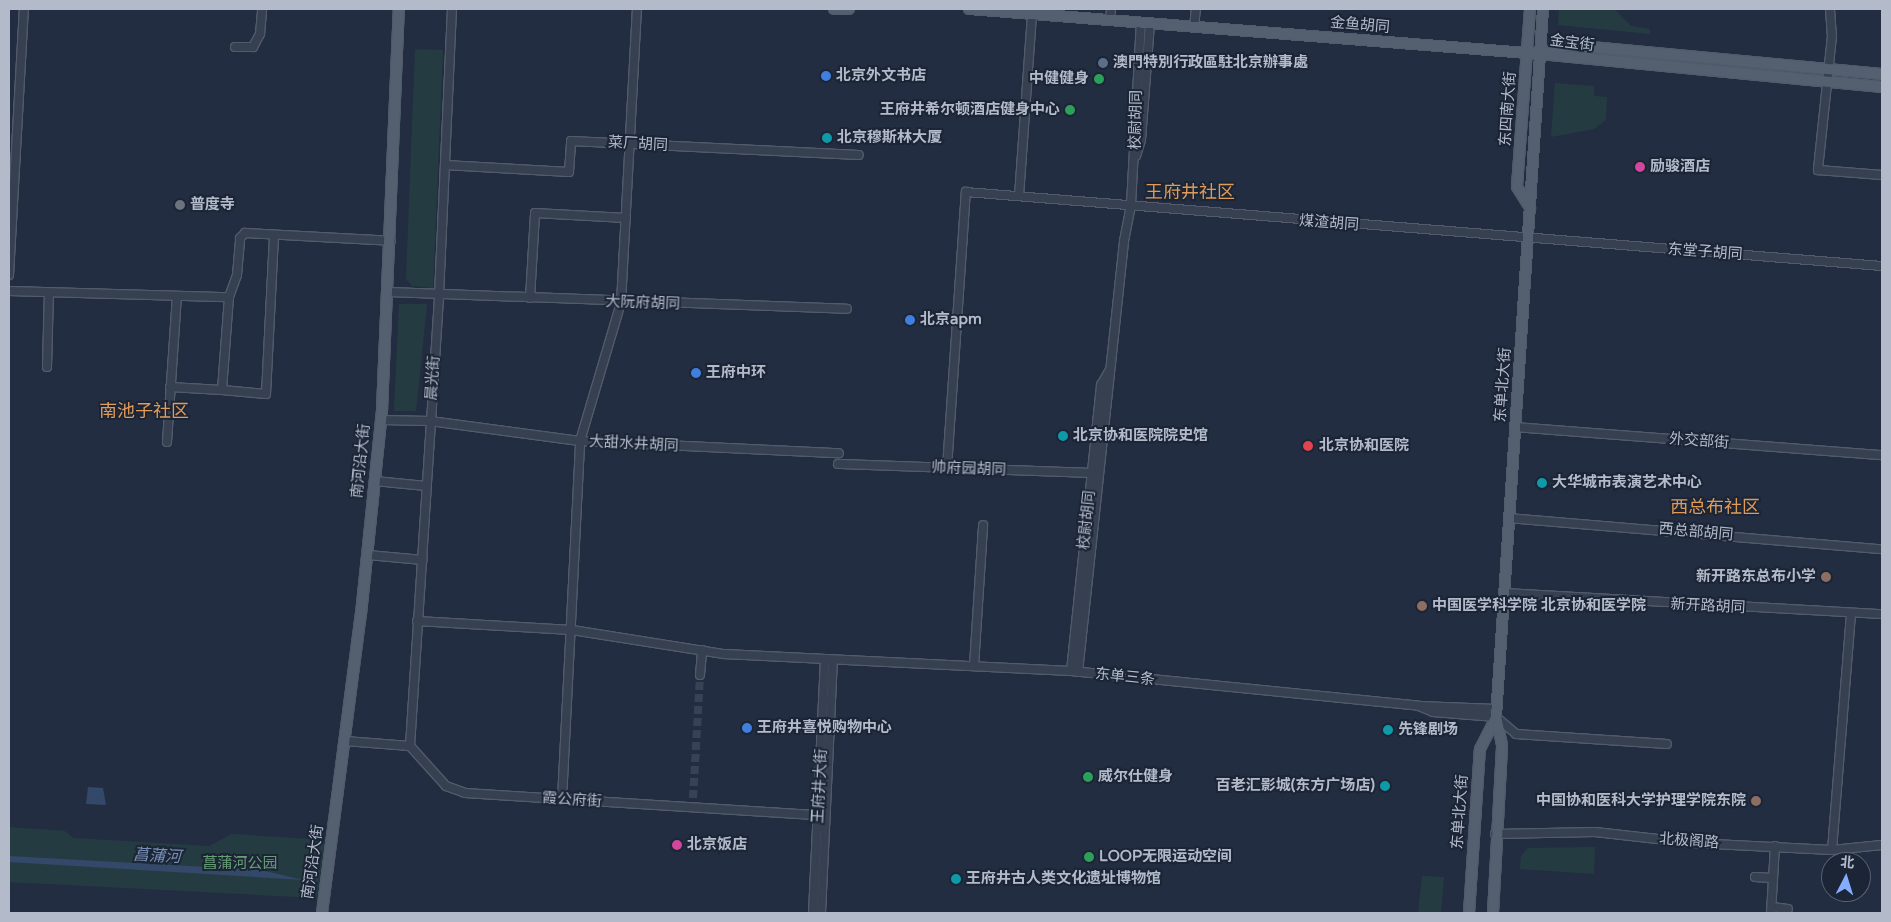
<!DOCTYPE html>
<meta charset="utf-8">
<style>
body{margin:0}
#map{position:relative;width:1891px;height:922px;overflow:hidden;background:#222d41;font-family:"Varela Round","Noto Sans SC",sans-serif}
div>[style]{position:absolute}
.green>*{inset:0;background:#243c41}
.water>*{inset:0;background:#344869}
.minor-tunnel>*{height:8px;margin-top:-4px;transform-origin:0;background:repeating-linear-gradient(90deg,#384256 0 8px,transparent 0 12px)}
.roads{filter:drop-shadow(1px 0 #515b6b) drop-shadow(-1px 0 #515b6b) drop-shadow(0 1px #515b6b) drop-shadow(0 -1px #515b6b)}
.minor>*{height:8px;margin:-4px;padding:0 4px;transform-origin:4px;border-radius:4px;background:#364050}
.major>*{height:10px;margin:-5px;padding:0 5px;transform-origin:5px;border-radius:5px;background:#545f70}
.dots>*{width:14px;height:14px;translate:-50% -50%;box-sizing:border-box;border:2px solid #1b2535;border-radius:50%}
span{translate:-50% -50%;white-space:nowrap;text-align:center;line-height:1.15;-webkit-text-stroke:4px #1b2535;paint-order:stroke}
.street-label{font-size:15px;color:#b3bbcb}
.poi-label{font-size:15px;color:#b3bbcb;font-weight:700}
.left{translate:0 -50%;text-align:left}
.right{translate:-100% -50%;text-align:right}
.park-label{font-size:15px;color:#689e77}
.water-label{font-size:16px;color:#788eb5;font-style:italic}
.quarter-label{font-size:18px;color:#de9b5a}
.frame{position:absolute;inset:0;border:10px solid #b3bbcb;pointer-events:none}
.north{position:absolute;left:1821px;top:852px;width:50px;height:50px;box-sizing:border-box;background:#1b2535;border:1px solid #586171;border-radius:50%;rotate:5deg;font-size:14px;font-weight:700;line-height:20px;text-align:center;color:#b3bbcb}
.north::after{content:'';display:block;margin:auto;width:18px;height:22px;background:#84adff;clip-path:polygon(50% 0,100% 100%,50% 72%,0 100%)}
</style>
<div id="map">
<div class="green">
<div style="clip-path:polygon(1559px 9px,1614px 9px,1631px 26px,1650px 29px,1650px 34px,1558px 25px)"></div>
<div style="clip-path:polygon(415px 49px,443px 50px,433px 288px,412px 286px,406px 279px)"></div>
<div style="clip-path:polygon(1555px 83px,1594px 86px,1594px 96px,1607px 97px,1606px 120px,1594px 129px,1551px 137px)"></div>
<div style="clip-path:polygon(399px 304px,427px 304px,416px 411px,394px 411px)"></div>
<div style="clip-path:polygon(9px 827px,65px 831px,73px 838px,209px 846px,232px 834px,325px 840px,317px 898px,9px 882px)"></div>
<div style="clip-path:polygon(1595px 847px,1594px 874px,1520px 869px,1521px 856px,1528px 848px)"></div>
<div style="clip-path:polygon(1422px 876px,1444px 877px,1441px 913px,1418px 913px)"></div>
</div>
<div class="water">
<div style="clip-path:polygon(88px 787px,103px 788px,106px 805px,86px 804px)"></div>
<div style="clip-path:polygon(9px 856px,261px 870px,303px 880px,9px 862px)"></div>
</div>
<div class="minor-tunnel">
<div style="left:693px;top:798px;width:123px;rotate:-86.7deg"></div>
</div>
<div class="roads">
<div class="minor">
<div style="left:1830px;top:9px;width:27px;rotate:86deg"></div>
<div style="left:1832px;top:36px;width:135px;rotate:96deg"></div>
<div style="left:1818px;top:170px;width:64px;rotate:4.5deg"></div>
<div style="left:1110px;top:21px;width:12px;rotate:-85deg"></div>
<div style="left:1194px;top:27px;width:18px;rotate:-84deg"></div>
<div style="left:235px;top:47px;width:18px"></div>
<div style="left:253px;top:47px;width:15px;rotate:-62deg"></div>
<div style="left:260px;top:34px;width:25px;rotate:-85deg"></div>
<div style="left:1136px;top:156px;width:17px;rotate:-73deg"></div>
<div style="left:1141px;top:140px;width:117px;rotate:-85.6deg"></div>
<div style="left:445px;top:165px;width:124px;rotate:3.2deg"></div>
<div style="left:569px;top:172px;width:31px;rotate:-86deg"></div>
<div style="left:571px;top:141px;width:288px;rotate:2.8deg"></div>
<div style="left:1019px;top:196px;width:181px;rotate:-85.9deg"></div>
<div style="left:9px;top:275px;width:266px;rotate:-86.8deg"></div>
<div style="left:9px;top:291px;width:220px;rotate:1.6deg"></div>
<div style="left:389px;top:292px;width:458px;rotate:2.1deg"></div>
<div style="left:530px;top:298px;width:85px;rotate:-86.6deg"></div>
<div style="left:535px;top:213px;width:91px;rotate:3.1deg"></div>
<div style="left:47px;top:367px;width:74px;rotate:-88.5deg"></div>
<div style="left:170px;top:387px;width:52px;rotate:3.3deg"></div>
<div style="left:222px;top:390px;width:93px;rotate:-85.7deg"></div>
<div style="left:229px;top:297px;width:23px;rotate:-70deg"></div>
<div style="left:237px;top:275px;width:37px;rotate:-85deg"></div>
<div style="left:240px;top:238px;width:7px;rotate:-45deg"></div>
<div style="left:245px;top:233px;width:146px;rotate:3.1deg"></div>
<div style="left:222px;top:390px;width:44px;rotate:5.2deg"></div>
<div style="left:266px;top:394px;width:159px;rotate:-87.1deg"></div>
<div style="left:381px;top:420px;width:49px;rotate:1.2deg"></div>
<div style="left:430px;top:421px;width:151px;rotate:7.6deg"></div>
<div style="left:580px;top:441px;width:259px;rotate:2.7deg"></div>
<div style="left:1515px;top:427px;width:368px;rotate:4.4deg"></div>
<div style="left:167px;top:442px;width:146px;rotate:-86.1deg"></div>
<div style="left:838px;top:464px;width:258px;rotate:2deg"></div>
<div style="left:947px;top:468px;width:277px;rotate:-86.1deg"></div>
<div style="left:966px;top:192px;width:919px;rotate:4.62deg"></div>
<div style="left:375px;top:481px;width:51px;rotate:5.6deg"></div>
<div style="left:1509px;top:518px;width:374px;rotate:4.8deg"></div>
<div style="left:368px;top:555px;width:55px;rotate:5.2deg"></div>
<div style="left:1504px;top:593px;width:379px;rotate:3.2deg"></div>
<div style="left:417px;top:621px;width:155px;rotate:3.3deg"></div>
<div style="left:572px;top:630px;width:154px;rotate:9deg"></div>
<div style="left:724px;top:654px;width:347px;rotate:2.8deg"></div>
<div style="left:1071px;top:671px;width:350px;rotate:5.7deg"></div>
<div style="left:1419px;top:706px;width:77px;rotate:2.2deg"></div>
<div style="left:974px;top:666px;width:141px;rotate:-86.3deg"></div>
<div style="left:1071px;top:671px;width:288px;rotate:-84deg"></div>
<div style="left:1101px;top:385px;width:16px;rotate:-60deg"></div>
<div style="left:1078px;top:672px;width:433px;rotate:-83.9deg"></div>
<div style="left:1124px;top:241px;width:37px;rotate:-79deg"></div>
<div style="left:1131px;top:205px;width:182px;rotate:-86.9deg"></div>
<div style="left:700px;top:675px;width:25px;rotate:-85deg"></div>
<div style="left:1419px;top:706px;width:15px;rotate:23deg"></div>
<div style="left:1433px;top:712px;width:63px;rotate:4.5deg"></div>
<div style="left:1496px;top:717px;width:26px;rotate:40deg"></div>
<div style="left:1516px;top:734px;width:151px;rotate:3.8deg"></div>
<div style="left:345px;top:741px;width:65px;rotate:4.4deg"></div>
<div style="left:410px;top:746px;width:54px;rotate:48deg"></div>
<div style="left:446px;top:786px;width:20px;rotate:20deg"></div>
<div style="left:465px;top:793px;width:354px;rotate:3.6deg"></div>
<div style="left:410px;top:746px;width:452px;rotate:-86.3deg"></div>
<div style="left:439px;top:295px;width:286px;rotate:-87.4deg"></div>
<div style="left:562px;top:800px;width:359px;rotate:-87.1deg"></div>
<div style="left:580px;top:441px;width:144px;rotate:-73.5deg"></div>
<div style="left:621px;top:303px;width:294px;rotate:-86.9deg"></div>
<div style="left:1495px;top:834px;width:100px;rotate:-1.1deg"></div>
<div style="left:1595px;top:832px;width:99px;rotate:6.4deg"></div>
<div style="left:1693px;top:843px;width:139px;rotate:2.9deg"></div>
<div style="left:1832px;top:850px;width:50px;rotate:-5.7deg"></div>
<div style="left:1832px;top:850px;width:237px;rotate:-85.4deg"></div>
<div style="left:1755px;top:877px;width:18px;rotate:3deg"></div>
<div style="left:1772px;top:907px;width:16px;rotate:7deg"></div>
<div style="left:813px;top:913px;width:254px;rotate:-87.3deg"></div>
<div style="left:821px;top:913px;width:253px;rotate:-87.3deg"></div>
<div style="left:1771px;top:913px;width:67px;rotate:-86.6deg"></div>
</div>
<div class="major">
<div style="left:834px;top:9px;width:15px"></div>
<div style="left:969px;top:9px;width:573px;rotate:4.51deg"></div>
<div style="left:1540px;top:54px;width:344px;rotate:5.5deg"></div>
<div style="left:1530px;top:9px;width:178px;rotate:94.2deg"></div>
<div style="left:1517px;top:187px;width:25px;rotate:58deg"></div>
<div style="left:1541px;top:54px;width:29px;rotate:-18deg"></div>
<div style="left:1569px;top:45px;width:314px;rotate:5.3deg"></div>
<div style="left:322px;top:913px;width:302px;rotate:-82.6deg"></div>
<div style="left:361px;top:614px;width:205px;rotate:-84.1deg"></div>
<div style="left:382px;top:410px;width:401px;rotate:-87.6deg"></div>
<div style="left:1469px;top:913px;width:164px;rotate:-86.2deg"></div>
<div style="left:1480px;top:749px;width:36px;rotate:-63deg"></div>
<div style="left:1493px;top:913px;width:168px;rotate:-86.9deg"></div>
<div style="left:1502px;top:745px;width:29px;rotate:-102deg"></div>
<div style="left:1496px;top:717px;width:710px;rotate:-86.2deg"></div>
</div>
</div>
<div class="dots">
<div style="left:1103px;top:63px;background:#5c6f8a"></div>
<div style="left:826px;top:76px;background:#3f7fe0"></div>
<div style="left:1099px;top:79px;background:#2e9e5b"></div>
<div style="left:1070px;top:110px;background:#2e9e5b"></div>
<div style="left:827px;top:138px;background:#0f9aa8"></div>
<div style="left:1640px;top:167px;background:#d1479c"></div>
<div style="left:180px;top:205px;background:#6b7280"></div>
<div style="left:910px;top:320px;background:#3f7fe0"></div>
<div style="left:696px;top:373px;background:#3f7fe0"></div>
<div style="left:1063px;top:436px;background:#0f9aa8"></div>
<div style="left:1308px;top:446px;background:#e0444e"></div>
<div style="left:1542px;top:483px;background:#0f9aa8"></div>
<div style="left:1826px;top:577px;background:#8d6e63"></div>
<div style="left:1422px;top:606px;background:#8d6e63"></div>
<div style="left:747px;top:728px;background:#3f7fe0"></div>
<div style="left:1388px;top:730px;background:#0f9aa8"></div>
<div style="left:1088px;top:777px;background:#2e9e5b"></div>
<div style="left:1385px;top:786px;background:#0f9aa8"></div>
<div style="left:1756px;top:801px;background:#8d6e63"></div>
<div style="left:677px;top:845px;background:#d1479c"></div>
<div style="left:1089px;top:857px;background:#2e9e5b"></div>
<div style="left:956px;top:879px;background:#0f9aa8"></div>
</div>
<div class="street-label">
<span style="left:1360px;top:25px;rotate:5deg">金鱼胡同</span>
<span style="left:1572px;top:43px;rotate:7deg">金宝街</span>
<span style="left:1508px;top:109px;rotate:-86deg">东四南大街</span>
<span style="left:1136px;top:120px;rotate:-89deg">校尉胡同</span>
<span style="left:638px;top:144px;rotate:3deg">菜厂胡同</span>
<span style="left:1329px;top:223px;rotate:4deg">煤渣胡同</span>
<span style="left:1705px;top:252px;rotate:4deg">东堂子胡同</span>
<span style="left:643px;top:303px;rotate:2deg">大阮府胡同</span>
<span style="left:433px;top:378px;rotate:-86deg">晨光街</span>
<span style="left:1503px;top:385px;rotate:-86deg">东单北大街</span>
<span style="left:1699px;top:441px;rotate:4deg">外交部街</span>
<span style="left:634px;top:444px;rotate:3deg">大甜水井胡同</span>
<span style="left:361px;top:461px;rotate:-84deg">南河沿大街</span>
<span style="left:969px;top:469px;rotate:2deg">帅府园胡同</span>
<span style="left:1087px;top:520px;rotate:-84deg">校尉胡同</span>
<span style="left:1696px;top:532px;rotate:5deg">西总部胡同</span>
<span style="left:1708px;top:606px;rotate:3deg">新开路胡同</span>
<span style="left:1125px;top:677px;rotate:6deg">东单三条</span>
<span style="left:820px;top:786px;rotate:-87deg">王府井大街</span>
<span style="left:572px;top:800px;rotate:4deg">霞公府街</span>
<span style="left:1460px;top:812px;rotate:-86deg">东单北大街</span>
<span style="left:1689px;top:841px;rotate:4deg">北极阁路</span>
<span style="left:313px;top:862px;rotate:-82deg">南河沿大街</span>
</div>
<div class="poi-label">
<span class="left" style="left:1113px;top:63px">澳門特別行政區駐北京辦事處</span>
<span class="left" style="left:836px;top:76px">北京外文书店</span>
<span class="right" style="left:1089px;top:79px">中健健身</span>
<span class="right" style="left:1060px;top:110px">王府井希尔顿酒店健身中心</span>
<span class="left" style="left:837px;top:138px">北京穆斯林大厦</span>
<span class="left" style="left:1650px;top:167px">励骏酒店</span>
<span class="left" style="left:190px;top:205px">普度寺</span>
<span class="left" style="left:920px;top:320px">北京apm</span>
<span class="left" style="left:706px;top:373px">王府中环</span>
<span class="left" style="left:1073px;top:436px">北京协和医院院史馆</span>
<span class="left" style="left:1319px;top:446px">北京协和医院</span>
<span class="left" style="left:1552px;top:483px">大华城市表演艺术中心</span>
<span class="right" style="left:1816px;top:577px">新开路东总布小学</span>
<span class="left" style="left:1432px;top:606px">中国医学科学院 北京协和医学院</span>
<span class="left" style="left:757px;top:728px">王府井喜悦购物中心</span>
<span class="left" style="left:1398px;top:730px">先锋剧场</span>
<span class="left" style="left:1098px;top:777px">威尔仕健身</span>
<span class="right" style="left:1375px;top:786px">百老汇影城(东方广场店)</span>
<span class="right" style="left:1746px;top:801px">中国协和医科大学护理学院东院</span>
<span class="left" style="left:687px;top:845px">北京饭店</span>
<span class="left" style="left:1099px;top:857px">LOOP无限运动空间</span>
<span class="left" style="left:966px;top:879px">王府井古人类文化遗址博物馆</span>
</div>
<div class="park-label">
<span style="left:240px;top:864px">菖蒲河公园</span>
</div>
<div class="water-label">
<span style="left:157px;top:856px;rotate:3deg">菖蒲河</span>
</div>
<div class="quarter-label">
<span style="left:1190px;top:192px">王府井社区</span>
<span style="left:144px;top:411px">南池子社区</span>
<span style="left:1715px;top:507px">西总布社区</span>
</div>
<div class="frame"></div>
<div class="north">北</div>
</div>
